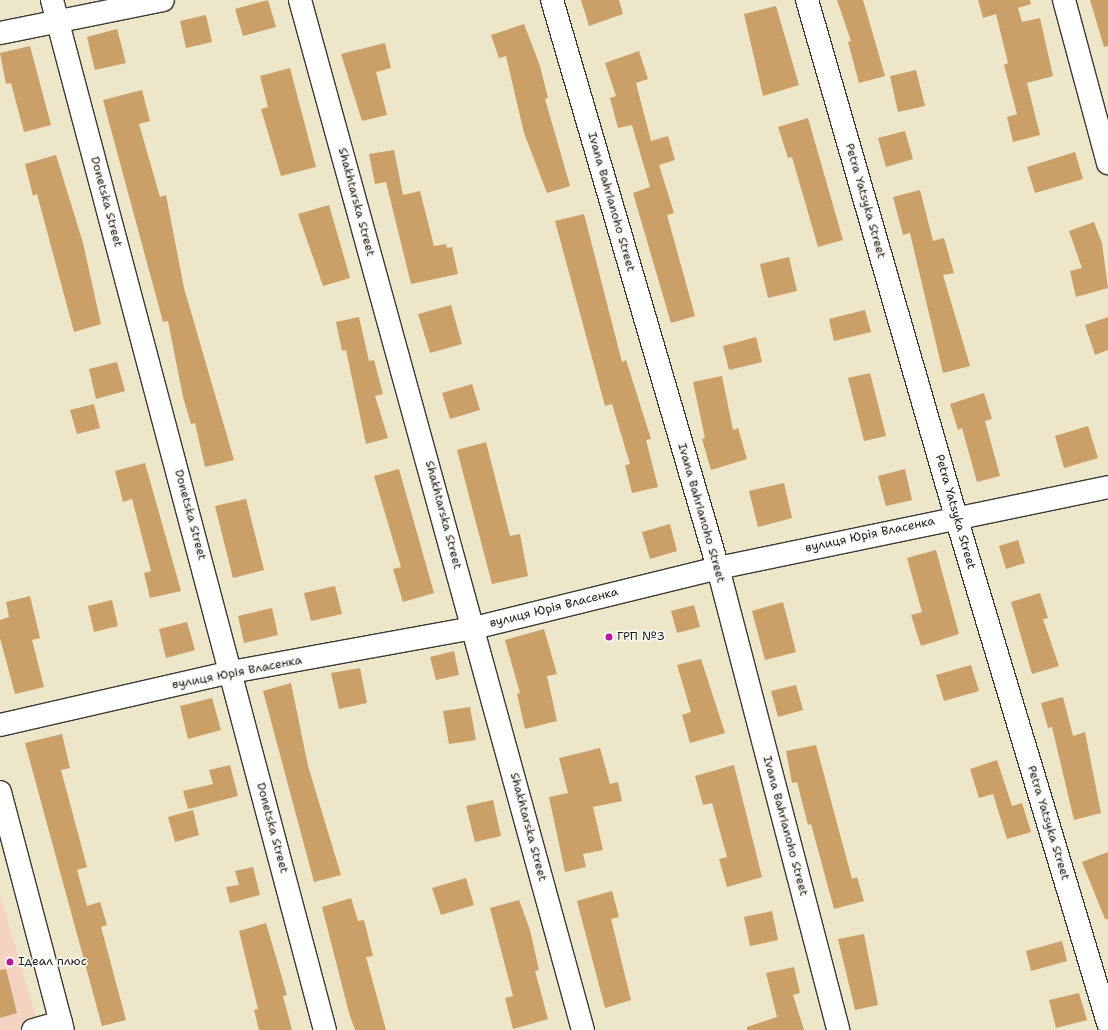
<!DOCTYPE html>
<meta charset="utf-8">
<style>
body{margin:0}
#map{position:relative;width:1108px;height:1030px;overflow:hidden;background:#ede6c9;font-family:"Shantell Sans",sans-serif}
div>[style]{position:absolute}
.built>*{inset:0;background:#f4d3c1}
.building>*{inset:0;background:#caa068}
.roads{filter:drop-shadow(1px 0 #3b3a36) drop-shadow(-1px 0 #3b3a36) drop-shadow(0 1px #3b3a36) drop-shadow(0 -1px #3b3a36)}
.minor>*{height:22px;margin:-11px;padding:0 11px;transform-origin:11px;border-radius:11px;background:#fff}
.major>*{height:22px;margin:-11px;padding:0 11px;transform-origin:11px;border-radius:11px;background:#fff}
.dots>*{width:11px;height:11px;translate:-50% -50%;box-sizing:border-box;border:2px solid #fdfcf7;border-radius:50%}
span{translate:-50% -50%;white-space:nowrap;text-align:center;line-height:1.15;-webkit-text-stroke:3px #fdfcf7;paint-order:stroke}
.street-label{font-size:12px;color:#1c1c1c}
.poi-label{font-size:12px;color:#1c1c1c}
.left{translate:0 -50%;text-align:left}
</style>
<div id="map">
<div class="built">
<div style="clip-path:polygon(0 895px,40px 1030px,0 1030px)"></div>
</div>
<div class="building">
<div style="clip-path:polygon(268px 0,276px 27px,243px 36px,235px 9px)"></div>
<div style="clip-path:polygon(581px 0,619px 0,623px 14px,589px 26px)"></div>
<div style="clip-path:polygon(837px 0,863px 0,885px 76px,859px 83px,848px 42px,851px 41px)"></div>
<div style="clip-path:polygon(978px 0,1030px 0,1031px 4px,1018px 8px,1022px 22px,1040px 18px,1053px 76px,1027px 83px,1040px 135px,1013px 142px,1007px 117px,1017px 114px,1004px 65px,1008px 63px,996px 14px,983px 18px)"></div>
<div style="clip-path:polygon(1090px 0,1108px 0,1108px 46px,1104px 47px)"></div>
<div style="clip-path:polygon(776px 6px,799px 85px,763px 96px,744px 14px)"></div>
<div style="clip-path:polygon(206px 15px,212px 42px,186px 48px,180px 21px)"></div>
<div style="clip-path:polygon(524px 24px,540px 66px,548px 98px,545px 99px,570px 186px,547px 193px,524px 133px,506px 56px,499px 58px,491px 35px)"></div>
<div style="clip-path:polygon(117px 29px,126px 63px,95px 70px,87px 37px)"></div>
<div style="clip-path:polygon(385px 43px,391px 68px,376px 72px,387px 115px,362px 121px,341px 54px)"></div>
<div style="clip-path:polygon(30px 46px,51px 125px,24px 132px,11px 83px,6px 84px,0 53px)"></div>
<div style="clip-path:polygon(639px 51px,648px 79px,636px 83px,651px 141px,668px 136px,675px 160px,659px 165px,674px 213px,667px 215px,695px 316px,671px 323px,633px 193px,650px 187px,632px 125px,618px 128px,610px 98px,616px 96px,605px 63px)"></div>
<div style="clip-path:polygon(290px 68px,316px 167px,281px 176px,261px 109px,268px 107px,260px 76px)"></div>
<div style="clip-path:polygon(916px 70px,925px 106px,898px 112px,890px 76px)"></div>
<div style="clip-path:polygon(142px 90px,150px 121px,139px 124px,160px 197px,166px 195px,184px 288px,234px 460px,205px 467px,195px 423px,191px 424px,183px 397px,168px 321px,163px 322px,103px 100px)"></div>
<div style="clip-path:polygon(808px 118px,843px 240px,818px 247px,792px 157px,788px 158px,778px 127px)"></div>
<div style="clip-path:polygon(905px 131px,913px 159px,886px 167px,878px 138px)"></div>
<div style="clip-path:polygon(394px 150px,403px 195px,420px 191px,434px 246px,446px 244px,447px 248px,452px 247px,458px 274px,411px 284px,386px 182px,375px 184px,369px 154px)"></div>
<div style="clip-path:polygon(1075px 152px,1083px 179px,1035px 193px,1027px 167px)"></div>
<div style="clip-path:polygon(56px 155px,83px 243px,101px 324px,74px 332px,37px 194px,33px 196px,25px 164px)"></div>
<div style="clip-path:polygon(920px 190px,933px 241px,944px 238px,954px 273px,943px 275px,970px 366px,943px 373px,910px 233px,903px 235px,893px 197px)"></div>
<div style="clip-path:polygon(329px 205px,350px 278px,323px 286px,298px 214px)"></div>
<div style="clip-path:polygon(584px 214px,622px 362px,626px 360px,651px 439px,646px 440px,658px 487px,632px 493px,625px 465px,630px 464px,612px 404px,605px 406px,555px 221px)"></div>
<div style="clip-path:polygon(1094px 222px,1102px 243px,1108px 288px,1076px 297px,1070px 271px,1082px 268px,1069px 231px)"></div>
<div style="clip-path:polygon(789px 257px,797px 291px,768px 298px,760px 264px)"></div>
<div style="clip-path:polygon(451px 305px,462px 344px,430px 353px,418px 314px)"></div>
<div style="clip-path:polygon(865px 310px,871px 332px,834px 341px,829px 319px)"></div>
<div style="clip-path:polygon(359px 317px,369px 361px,374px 360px,383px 394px,375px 396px,388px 438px,366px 444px,346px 350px,342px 351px,336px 322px)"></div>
<div style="clip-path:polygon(1108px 317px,1108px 350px,1095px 355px,1085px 325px)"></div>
<div style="clip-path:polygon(756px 337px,762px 362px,729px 370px,723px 346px)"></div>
<div style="clip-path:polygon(117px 362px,125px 391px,96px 399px,89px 369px)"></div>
<div style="clip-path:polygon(870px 373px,886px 436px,864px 441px,848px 378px)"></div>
<div style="clip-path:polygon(722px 376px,733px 430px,738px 428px,747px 459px,711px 470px,702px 439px,705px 438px,693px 382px)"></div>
<div style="clip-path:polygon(472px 384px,480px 410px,450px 419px,442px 393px)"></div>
<div style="clip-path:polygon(984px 393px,992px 419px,985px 421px,1000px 476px,977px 482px,962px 428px,958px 430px,950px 404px)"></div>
<div style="clip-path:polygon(94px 404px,100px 428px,77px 434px,70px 410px)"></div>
<div style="clip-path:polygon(1088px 426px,1098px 458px,1064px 468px,1055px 436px)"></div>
<div style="clip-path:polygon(486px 442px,510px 536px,520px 534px,528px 576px,492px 584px,457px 450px)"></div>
<div style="clip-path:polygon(145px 463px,181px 591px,150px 598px,144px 573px,151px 571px,132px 499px,123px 502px,115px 471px)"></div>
<div style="clip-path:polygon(399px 469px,434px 593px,403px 602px,393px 569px,401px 567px,374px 476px)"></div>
<div style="clip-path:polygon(905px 469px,912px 500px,886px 506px,878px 476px)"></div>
<div style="clip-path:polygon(784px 483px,792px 518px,758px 527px,749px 491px)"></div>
<div style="clip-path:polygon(246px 499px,264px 570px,233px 578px,215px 506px)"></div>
<div style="clip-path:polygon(670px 524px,677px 551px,650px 559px,642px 532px)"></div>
<div style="clip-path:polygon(1018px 540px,1025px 563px,1006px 569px,999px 546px)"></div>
<div style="clip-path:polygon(936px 550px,959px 634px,921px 646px,911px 615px,922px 612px,907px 558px)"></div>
<div style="clip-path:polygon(335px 586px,342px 614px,311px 621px,304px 593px)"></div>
<div style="clip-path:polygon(1040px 593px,1048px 618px,1043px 619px,1059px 666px,1032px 674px,1011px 602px)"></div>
<div style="clip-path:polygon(30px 596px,40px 638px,32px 640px,44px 687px,15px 694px,0 638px,0 620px,9px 617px,6px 602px)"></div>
<div style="clip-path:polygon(112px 600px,118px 626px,94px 632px,88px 606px)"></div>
<div style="clip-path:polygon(783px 602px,796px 652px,765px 660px,752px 611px)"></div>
<div style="clip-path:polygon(694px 605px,700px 627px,677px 633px,671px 611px)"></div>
<div style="clip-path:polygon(272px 608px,278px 635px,244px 643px,238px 616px)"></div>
<div style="clip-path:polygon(187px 622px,195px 650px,166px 658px,159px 629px)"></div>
<div style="clip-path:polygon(544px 629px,557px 674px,547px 676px,557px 721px,525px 729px,517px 694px,520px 693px,505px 640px)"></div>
<div style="clip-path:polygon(454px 651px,459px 675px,436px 680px,430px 657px)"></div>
<div style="clip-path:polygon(701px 659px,725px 733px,690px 743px,682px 715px,691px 712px,677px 665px)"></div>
<div style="clip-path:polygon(971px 665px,979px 691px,944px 701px,936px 675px)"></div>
<div style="clip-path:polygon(360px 668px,367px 703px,339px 709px,331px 673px)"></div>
<div style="clip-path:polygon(291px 683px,308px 766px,341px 875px,314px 882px,263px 691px)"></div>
<div style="clip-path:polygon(796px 685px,803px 710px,778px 717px,771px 691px)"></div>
<div style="clip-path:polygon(1063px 697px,1073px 736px,1085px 732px,1101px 813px,1074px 820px,1052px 727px,1048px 728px,1041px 703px)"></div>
<div style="clip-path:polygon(212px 698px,221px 730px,188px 739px,180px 706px)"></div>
<div style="clip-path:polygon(470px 707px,476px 740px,449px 744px,443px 711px)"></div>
<div style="clip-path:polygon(62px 734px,70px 768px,61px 770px,87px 867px,77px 870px,87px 906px,100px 902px,107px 925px,101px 927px,126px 1020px,102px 1026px,25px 743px)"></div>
<div style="clip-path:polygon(816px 745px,852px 879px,857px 877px,864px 901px,834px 909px,811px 824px,808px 825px,797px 782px,792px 783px,786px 751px)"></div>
<div style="clip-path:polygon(600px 748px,610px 784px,618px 782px,622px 801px,593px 807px,603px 850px,583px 854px,586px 867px,565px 872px,549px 797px,568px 793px,559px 758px)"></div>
<div style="clip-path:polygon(997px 760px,1012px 806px,1022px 803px,1031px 832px,1007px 839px,993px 794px,979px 798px,970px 769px)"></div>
<div style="clip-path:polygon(230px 765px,238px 796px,188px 809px,183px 791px,213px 784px,209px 770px)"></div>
<div style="clip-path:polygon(734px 765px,762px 877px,727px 887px,719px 859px,727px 857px,712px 803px,703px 805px,695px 776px)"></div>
<div style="clip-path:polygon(493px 800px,501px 836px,475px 842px,466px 806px)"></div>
<div style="clip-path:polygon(193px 810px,199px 835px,175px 842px,168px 817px)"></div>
<div style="clip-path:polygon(1108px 852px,1108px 919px,1105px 919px,1082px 862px)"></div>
<div style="clip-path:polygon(253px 867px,260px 895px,230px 903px,226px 887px,239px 885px,235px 871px)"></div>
<div style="clip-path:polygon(466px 878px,474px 905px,441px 915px,432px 888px)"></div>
<div style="clip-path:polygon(612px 891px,619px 917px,611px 919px,631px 1000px,605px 1008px,577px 901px)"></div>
<div style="clip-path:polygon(351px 898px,358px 921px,364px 920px,373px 956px,366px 957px,386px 1030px,355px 1030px,349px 1013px,322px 907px)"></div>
<div style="clip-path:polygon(519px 900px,530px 930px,539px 970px,535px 971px,548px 1019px,513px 1029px,505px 998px,513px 996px,490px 908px)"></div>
<div style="clip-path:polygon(772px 911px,778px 940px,750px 946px,744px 917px)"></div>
<div style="clip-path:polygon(266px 923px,287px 995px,283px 996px,292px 1030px,259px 1030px,254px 1010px,258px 1009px,239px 931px)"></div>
<div style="clip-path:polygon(864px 934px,878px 1005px,855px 1010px,838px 939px)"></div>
<div style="clip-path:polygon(1062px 941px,1067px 961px,1031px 971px,1026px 951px)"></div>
<div style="clip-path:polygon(794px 967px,800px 993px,793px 995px,804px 1030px,747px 1030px,747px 1027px,777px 1017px,766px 973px)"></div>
<div style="clip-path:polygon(6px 969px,17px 1013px,0 1018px,0 970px)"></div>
<div style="clip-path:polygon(1079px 993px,1087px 1020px,1056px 1028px,1049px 1000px)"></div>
</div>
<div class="roads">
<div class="minor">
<div style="left:52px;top:0;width:1066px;rotate:75.16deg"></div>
<div style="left:300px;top:0;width:1068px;rotate:74.64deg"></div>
<div style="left:552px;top:0;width:592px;rotate:73.71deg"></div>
<div style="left:718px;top:568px;width:477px;rotate:75.4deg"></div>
<div style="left:807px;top:0;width:538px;rotate:73.92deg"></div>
<div style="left:956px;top:517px;width:528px;rotate:73.28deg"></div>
<div style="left:1064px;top:0;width:169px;rotate:74.9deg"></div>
<div style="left:0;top:33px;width:166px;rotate:-11.4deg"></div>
<div style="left:0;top:725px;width:237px;rotate:-12.9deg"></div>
<div style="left:231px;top:672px;width:247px;rotate:-10.3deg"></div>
<div style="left:474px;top:628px;width:251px;rotate:-13.8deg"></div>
<div style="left:718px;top:568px;width:398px;rotate:-11.7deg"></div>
<div style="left:33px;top:1030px;width:29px;rotate:-16deg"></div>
</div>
<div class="major">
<div style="left:0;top:792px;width:246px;rotate:75.2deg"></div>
</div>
</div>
<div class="dots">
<div style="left:609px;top:637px;background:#b5179e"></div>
<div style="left:10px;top:962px;background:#b5179e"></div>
</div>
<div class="street-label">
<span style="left:865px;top:201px;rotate:74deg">Petra Yatsyka Street</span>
<span style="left:106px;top:202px;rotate:75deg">Donetska Street</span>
<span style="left:356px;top:202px;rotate:75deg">Shakhtarska Street</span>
<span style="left:611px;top:202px;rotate:74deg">Ivana Bahrianoho Street</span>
<span style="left:955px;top:512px;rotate:74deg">Petra Yatsyka Street</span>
<span style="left:701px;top:513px;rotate:74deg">Ivana Bahrianoho Street</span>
<span style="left:190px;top:515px;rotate:75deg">Donetska Street</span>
<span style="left:443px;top:515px;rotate:75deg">Shakhtarska Street</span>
<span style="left:870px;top:535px;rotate:-12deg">вулиця Юрія Власенка</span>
<span style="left:554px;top:608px;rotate:-14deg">вулиця Юрія Власенка</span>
<span style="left:237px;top:673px;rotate:-11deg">вулиця Юрія Власенка</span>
<span style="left:1048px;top:823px;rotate:73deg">Petra Yatsyka Street</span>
<span style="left:785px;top:826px;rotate:75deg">Ivana Bahrianoho Street</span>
<span style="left:528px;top:827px;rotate:75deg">Shakhtarska Street</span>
<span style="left:272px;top:828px;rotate:75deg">Donetska Street</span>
</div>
<div class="poi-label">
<span class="left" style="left:617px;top:637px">ГРП №3</span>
<span class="left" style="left:18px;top:962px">Ідеал плюс</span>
</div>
</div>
